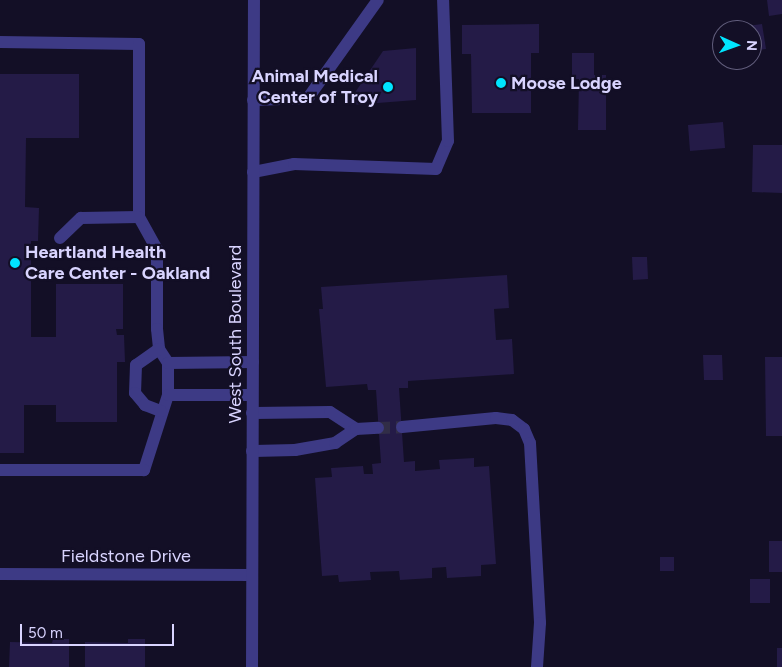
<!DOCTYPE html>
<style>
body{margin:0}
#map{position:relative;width:782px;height:667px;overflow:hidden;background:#130f26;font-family:Figtree,sans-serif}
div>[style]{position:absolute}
.building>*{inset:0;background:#241b47}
.minor-tunnel>*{height:12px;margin-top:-6px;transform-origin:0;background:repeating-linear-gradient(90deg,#312d47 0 12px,transparent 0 18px)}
.minor>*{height:12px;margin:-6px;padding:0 6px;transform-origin:6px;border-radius:6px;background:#3d3a85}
.dots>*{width:14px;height:14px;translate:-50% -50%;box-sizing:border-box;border:2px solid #130f26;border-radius:50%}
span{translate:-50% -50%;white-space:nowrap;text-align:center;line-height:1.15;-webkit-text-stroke:4.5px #130f26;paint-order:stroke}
.poi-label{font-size:18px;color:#d9d4ff;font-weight:700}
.right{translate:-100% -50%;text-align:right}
.left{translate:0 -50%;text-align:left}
.street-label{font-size:18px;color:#d9d4ff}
.north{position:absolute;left:712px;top:20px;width:50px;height:50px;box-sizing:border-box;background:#130f26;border:1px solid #625e7d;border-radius:50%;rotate:92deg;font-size:14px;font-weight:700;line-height:20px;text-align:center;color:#d9d4ff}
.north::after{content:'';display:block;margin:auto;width:18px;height:22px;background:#00e5ff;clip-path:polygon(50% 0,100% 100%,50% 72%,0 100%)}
.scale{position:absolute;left:20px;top:624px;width:154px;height:22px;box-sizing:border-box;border:2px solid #d9d4ff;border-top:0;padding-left:6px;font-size:15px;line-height:18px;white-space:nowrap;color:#d9d4ff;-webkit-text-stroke:4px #130f26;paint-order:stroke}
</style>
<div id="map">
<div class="building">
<div style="clip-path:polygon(767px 0,782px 0,782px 14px,769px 16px)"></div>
<div style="clip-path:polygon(539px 24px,539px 53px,531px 53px,531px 113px,472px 113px,471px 54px,462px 54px,462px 25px)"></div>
<div style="clip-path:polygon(762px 24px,766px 49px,752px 51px,752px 30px,740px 27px)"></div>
<div style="clip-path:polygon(416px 48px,416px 100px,352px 105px,352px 97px,383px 51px)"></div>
<div style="clip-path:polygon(572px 53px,594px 53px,594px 75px,606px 75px,606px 130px,578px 130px,579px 79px,572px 79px)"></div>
<div style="clip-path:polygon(0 74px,79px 74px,79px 138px,26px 138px,25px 207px,39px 208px,38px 241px,31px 241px,31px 337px,56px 337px,56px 284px,123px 284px,123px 329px,116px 329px,117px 335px,124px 335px,125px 362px,117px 362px,117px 422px,56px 422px,56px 405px,24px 405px,24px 453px,0 453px)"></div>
<div style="clip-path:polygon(723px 122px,725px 148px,690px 151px,688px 125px)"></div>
<div style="clip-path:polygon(753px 145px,782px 145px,782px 193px,752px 192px)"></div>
<div style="clip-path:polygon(632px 257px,647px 257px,648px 279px,633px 280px)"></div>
<div style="clip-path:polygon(507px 275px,509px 308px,494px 309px,496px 340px,512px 339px,514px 374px,408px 381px,408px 388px,399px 388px,404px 462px,415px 461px,415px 471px,440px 469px,439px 460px,474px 458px,474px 467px,489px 466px,496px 564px,481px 565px,481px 576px,447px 578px,446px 567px,432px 568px,432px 578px,400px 580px,399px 571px,370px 572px,371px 580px,339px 582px,338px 575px,322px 576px,315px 478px,332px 477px,331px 468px,363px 466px,364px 474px,373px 474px,372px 464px,381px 463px,376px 390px,368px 390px,367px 384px,326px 387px,319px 309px,323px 309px,321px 287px)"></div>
<div style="clip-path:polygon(703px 355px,722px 355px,723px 380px,704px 380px)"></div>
<div style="clip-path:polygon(765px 357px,782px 357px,782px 436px,766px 436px)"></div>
<div style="clip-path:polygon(769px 541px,782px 541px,782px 572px,769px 572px)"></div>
<div style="clip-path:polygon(660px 557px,674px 557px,674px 571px,660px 571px)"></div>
<div style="clip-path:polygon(750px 579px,770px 579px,770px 603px,750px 603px)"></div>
<div style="clip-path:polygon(53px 639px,69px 639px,69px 667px,9px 667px,10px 642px,52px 643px)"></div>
<div style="clip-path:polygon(128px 639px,145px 639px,145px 667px,85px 667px,85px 642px,128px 643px)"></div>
<div style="clip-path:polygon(777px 648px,782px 648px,782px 667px,777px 667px)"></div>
</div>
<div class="minor-tunnel">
<div style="left:378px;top:428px;width:24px;rotate:-2deg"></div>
</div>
<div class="minor">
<div style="left:0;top:42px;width:139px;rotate:0.8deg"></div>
<div style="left:139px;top:44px;width:173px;rotate:90deg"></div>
<div style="left:139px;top:217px;width:38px;rotate:61deg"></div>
<div style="left:157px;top:250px;width:79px;rotate:90deg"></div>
<div style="left:157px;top:329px;width:20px;rotate:84deg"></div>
<div style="left:159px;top:349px;width:17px;rotate:57deg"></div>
<div style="left:168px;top:363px;width:32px;rotate:90deg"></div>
<div style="left:168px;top:395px;width:79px;rotate:107.7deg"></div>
<div style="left:144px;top:470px;width:144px;rotate:180deg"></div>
<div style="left:253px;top:100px;width:55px;rotate:-2.1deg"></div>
<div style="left:308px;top:98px;width:120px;rotate:-54.5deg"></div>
<div style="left:253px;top:172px;width:42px;rotate:-11deg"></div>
<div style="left:294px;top:164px;width:142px;rotate:2deg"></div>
<div style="left:436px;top:169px;width:30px;rotate:-67deg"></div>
<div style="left:448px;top:141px;width:141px;rotate:-92deg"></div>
<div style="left:60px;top:238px;width:29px;rotate:-44deg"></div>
<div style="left:81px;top:218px;width:58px;rotate:-1deg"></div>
<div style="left:159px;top:349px;width:28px;rotate:145deg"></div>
<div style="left:136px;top:365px;width:28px;rotate:92deg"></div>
<div style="left:135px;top:393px;width:16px;rotate:50deg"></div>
<div style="left:145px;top:405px;width:17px;rotate:21deg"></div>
<div style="left:168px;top:363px;width:85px;rotate:-0.7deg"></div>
<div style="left:168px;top:395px;width:84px"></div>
<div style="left:252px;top:413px;width:78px;rotate:-0.7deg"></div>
<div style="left:330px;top:412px;width:31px;rotate:33deg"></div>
<div style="left:402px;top:427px;width:94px;rotate:-5.5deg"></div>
<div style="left:496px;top:418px;width:16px;rotate:7deg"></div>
<div style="left:512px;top:420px;width:15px;rotate:37deg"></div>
<div style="left:524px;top:429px;width:15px;rotate:67deg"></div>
<div style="left:530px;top:443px;width:180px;rotate:86.8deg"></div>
<div style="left:540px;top:623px;width:44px;rotate:93.9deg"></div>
<div style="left:252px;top:451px;width:43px;rotate:-1.3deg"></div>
<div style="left:295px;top:450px;width:41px;rotate:-9.9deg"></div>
<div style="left:335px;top:443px;width:25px;rotate:-34deg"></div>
<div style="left:356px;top:429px;width:22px;rotate:-3deg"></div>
<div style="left:0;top:574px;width:252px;rotate:0.2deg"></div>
<div style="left:252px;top:667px;width:667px;rotate:-89.83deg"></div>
</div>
<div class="dots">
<div style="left:501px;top:83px;background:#00e5ff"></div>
<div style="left:388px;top:87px;background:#00e5ff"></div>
<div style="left:15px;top:263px;background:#00e5ff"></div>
</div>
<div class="poi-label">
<span class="right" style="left:378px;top:87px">Animal Medical<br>Center of Troy</span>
<span class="left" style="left:511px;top:83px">Moose Lodge</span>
<span class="left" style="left:25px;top:263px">Heartland Health<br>Care Center - Oakland</span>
</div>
<div class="street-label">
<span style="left:235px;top:334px;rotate:-90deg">West South Boulevard</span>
<span style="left:126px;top:556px">Fieldstone Drive</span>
</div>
<div class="north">N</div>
<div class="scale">50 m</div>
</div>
